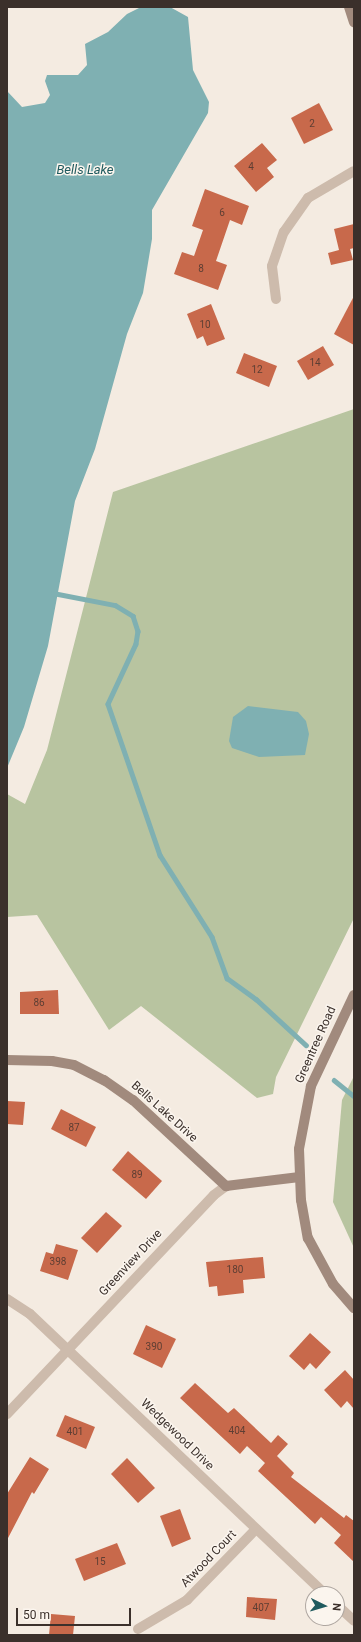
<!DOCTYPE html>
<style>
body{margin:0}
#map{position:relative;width:361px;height:1642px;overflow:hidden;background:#f4ebe1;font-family:Roboto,sans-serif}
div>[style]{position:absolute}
.green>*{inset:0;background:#b8c4a0}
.water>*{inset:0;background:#7fb0b2}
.stream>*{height:4.5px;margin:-2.25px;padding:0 2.25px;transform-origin:2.25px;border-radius:2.25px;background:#7fb0b2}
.building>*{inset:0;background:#c8694b}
.street>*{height:10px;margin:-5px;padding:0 5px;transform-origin:5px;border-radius:5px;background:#cdbbac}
.secondary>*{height:10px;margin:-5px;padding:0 5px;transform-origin:5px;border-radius:5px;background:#a18a7d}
span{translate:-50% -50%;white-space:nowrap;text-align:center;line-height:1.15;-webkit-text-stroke:3px #fbf5ee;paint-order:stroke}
.number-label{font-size:10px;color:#5e3e33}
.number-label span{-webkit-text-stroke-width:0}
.street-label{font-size:12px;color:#3b302b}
.water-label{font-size:13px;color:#1f5a5e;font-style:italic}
.frame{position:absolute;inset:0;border:8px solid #3b302b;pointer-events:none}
.north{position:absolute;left:305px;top:1586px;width:40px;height:40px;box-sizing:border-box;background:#fbf5ee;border:1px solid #aea6a0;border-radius:50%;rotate:95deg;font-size:11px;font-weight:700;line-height:16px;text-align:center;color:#3b302b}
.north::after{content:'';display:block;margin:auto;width:14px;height:18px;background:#1f5a5e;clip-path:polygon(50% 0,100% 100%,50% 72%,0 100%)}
.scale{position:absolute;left:16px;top:1608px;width:115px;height:18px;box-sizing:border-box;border:2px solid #3b302b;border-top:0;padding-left:5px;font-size:12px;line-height:14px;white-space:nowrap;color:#3b302b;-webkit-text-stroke:3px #fbf5ee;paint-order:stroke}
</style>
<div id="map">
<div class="green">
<div style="clip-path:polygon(354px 409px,354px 918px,276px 1077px,273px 1094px,257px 1098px,141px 1006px,109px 1030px,37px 915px,7px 917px,7px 794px,25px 804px,47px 750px,113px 492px)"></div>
<div style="clip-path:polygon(354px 1076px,354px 1248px,333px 1202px,342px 1100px)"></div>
</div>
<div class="water">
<div style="clip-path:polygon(141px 7px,170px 7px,188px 17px,193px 70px,209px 102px,208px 113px,152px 210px,152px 239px,143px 293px,127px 334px,95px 449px,75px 501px,48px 646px,24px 727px,7px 768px,7px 91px,22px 107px,45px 103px,50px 95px,45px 81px,47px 75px,78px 75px,87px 65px,85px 44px,108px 32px,127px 14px)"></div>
<div style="clip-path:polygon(248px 706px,298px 712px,306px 721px,309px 734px,305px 755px,259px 757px,232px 748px,229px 741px,233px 717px)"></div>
</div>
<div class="stream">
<div style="left:53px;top:593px;width:63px;rotate:11deg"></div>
<div style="left:115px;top:605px;width:21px;rotate:31deg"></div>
<div style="left:133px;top:616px;width:16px;rotate:72deg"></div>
<div style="left:138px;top:631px;width:13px;rotate:99deg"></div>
<div style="left:136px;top:644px;width:66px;rotate:115deg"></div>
<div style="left:108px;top:704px;width:160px;rotate:71deg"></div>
<div style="left:160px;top:855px;width:97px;rotate:57.6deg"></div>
<div style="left:212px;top:937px;width:44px;rotate:69.9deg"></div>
<div style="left:227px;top:978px;width:36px;rotate:36deg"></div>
<div style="left:256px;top:999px;width:68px;rotate:42.6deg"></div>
<div style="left:334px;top:1080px;width:26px;rotate:39deg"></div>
</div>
<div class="building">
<div style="clip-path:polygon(319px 103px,333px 130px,304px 144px,291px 118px)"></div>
<div style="clip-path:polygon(262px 143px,277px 160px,267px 168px,274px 177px,256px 192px,234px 166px)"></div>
<div style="clip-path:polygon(205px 189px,249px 206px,242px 225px,230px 220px,216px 261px,227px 265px,218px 290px,174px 274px,182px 252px,194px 256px,203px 230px,192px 226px)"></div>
<div style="clip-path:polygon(354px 224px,354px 248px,350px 249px,353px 260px,331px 265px,328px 253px,339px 250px,334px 229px)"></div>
<div style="clip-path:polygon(354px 296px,354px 345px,334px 334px)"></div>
<div style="clip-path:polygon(211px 304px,225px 339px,207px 346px,203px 336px,197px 339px,187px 314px)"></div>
<div style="clip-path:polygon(323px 346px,334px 365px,308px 380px,297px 361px)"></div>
<div style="clip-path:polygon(244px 353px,277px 366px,269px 387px,236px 373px)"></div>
<div style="clip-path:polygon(58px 990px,59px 1014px,20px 1014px,20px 992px)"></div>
<div style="clip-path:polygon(7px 1101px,25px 1102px,23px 1125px,7px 1124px)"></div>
<div style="clip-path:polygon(61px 1109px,96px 1127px,86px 1147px,51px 1129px)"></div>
<div style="clip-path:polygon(128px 1151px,162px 1181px,146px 1199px,112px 1170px)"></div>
<div style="clip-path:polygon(106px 1212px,122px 1226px,97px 1253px,81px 1238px)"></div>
<div style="clip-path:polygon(56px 1244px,78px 1250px,68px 1280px,40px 1271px,46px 1252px,53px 1254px)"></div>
<div style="clip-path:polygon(263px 1257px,265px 1278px,243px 1280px,244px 1293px,218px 1296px,217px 1286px,209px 1287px,206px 1262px)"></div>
<div style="clip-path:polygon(146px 1325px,176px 1339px,162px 1368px,133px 1354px)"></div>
<div style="clip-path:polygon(310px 1333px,331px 1352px,316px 1369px,310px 1363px,304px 1370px,289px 1356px)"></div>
<div style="clip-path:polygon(345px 1370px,354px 1380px,354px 1409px,347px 1401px,341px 1408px,324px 1390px)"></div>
<div style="clip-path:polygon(195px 1383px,228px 1413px,234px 1408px,271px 1443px,278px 1435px,288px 1444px,277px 1456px,294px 1473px,291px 1477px,344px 1518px,346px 1515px,354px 1521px,354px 1562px,334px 1543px,341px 1535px,321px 1517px,315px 1524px,258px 1471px,265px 1463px,247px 1446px,240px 1454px,180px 1398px)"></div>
<div style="clip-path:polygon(65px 1415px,95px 1427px,86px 1449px,56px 1436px)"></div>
<div style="clip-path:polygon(30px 1457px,49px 1469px,34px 1494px,32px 1492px,7px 1540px,7px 1494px)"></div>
<div style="clip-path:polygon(127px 1458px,155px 1488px,138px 1503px,111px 1474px)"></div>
<div style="clip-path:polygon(180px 1509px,191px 1539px,172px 1547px,160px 1516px)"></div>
<div style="clip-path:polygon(117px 1543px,126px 1564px,84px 1581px,75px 1559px)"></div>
<div style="clip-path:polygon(247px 1597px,277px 1599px,275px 1620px,246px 1617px)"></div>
<div style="clip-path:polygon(51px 1614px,75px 1616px,73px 1635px,49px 1635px)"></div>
</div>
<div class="street">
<div style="left:276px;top:299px;width:33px;rotate:-97deg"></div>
<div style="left:272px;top:266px;width:36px;rotate:-71deg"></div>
<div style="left:284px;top:232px;width:42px;rotate:-54.8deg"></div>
<div style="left:308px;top:198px;width:53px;rotate:-30.4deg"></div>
<div style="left:7px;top:1299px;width:27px;rotate:33deg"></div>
<div style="left:30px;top:1314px;width:407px;rotate:43.5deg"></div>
<div style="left:7px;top:1414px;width:301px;rotate:-46.6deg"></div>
<div style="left:214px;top:1195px;width:15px;rotate:-37deg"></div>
<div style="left:337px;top:1605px;width:23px;rotate:43deg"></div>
<div style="left:138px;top:1629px;width:57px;rotate:-30.6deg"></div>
<div style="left:187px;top:1600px;width:99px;rotate:-45.8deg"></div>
</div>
<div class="secondary">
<div style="left:349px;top:7px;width:16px;rotate:72deg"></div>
<div style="left:354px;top:995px;width:101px;rotate:115.3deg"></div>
<div style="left:311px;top:1086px;width:64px;rotate:100.8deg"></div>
<div style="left:299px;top:1149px;width:51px;rotate:87.8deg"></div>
<div style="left:301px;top:1200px;width:39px;rotate:80deg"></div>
<div style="left:308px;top:1238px;width:52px;rotate:61.5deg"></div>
<div style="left:333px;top:1284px;width:32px;rotate:49deg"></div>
<div style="left:7px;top:1060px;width:45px;rotate:1.3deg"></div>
<div style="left:52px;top:1061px;width:22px;rotate:10deg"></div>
<div style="left:74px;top:1065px;width:34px;rotate:27deg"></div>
<div style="left:104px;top:1080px;width:35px;rotate:35deg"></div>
<div style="left:133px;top:1100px;width:127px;rotate:42.8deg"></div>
<div style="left:226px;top:1186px;width:74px;rotate:-7deg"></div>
</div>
<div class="number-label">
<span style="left:312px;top:124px">2</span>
<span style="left:251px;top:167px">4</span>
<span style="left:222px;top:213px">6</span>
<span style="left:201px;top:269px">8</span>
<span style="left:205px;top:325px">10</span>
<span style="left:315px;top:363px">14</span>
<span style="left:257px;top:370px">12</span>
<span style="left:39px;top:1003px">86</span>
<span style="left:74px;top:1128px">87</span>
<span style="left:137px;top:1175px">89</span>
<span style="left:58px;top:1262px">398</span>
<span style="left:235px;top:1270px">180</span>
<span style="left:154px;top:1347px">390</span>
<span style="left:237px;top:1431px">404</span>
<span style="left:75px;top:1432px">401</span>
<span style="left:100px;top:1562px">15</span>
<span style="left:261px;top:1608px">407</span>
</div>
<div class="street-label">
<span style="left:316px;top:1045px;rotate:-66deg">Greentree Road</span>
<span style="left:164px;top:1112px;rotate:42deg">Bells Lake Drive</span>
<span style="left:131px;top:1263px;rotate:-47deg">Greenview Drive</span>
<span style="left:177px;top:1435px;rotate:44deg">Wedgewood Drive</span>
<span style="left:209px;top:1559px;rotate:-46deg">Atwood Court</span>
</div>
<div class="water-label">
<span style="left:85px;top:170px">Bells Lake</span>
</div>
<div class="frame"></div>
<div class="north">N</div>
<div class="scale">50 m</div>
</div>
